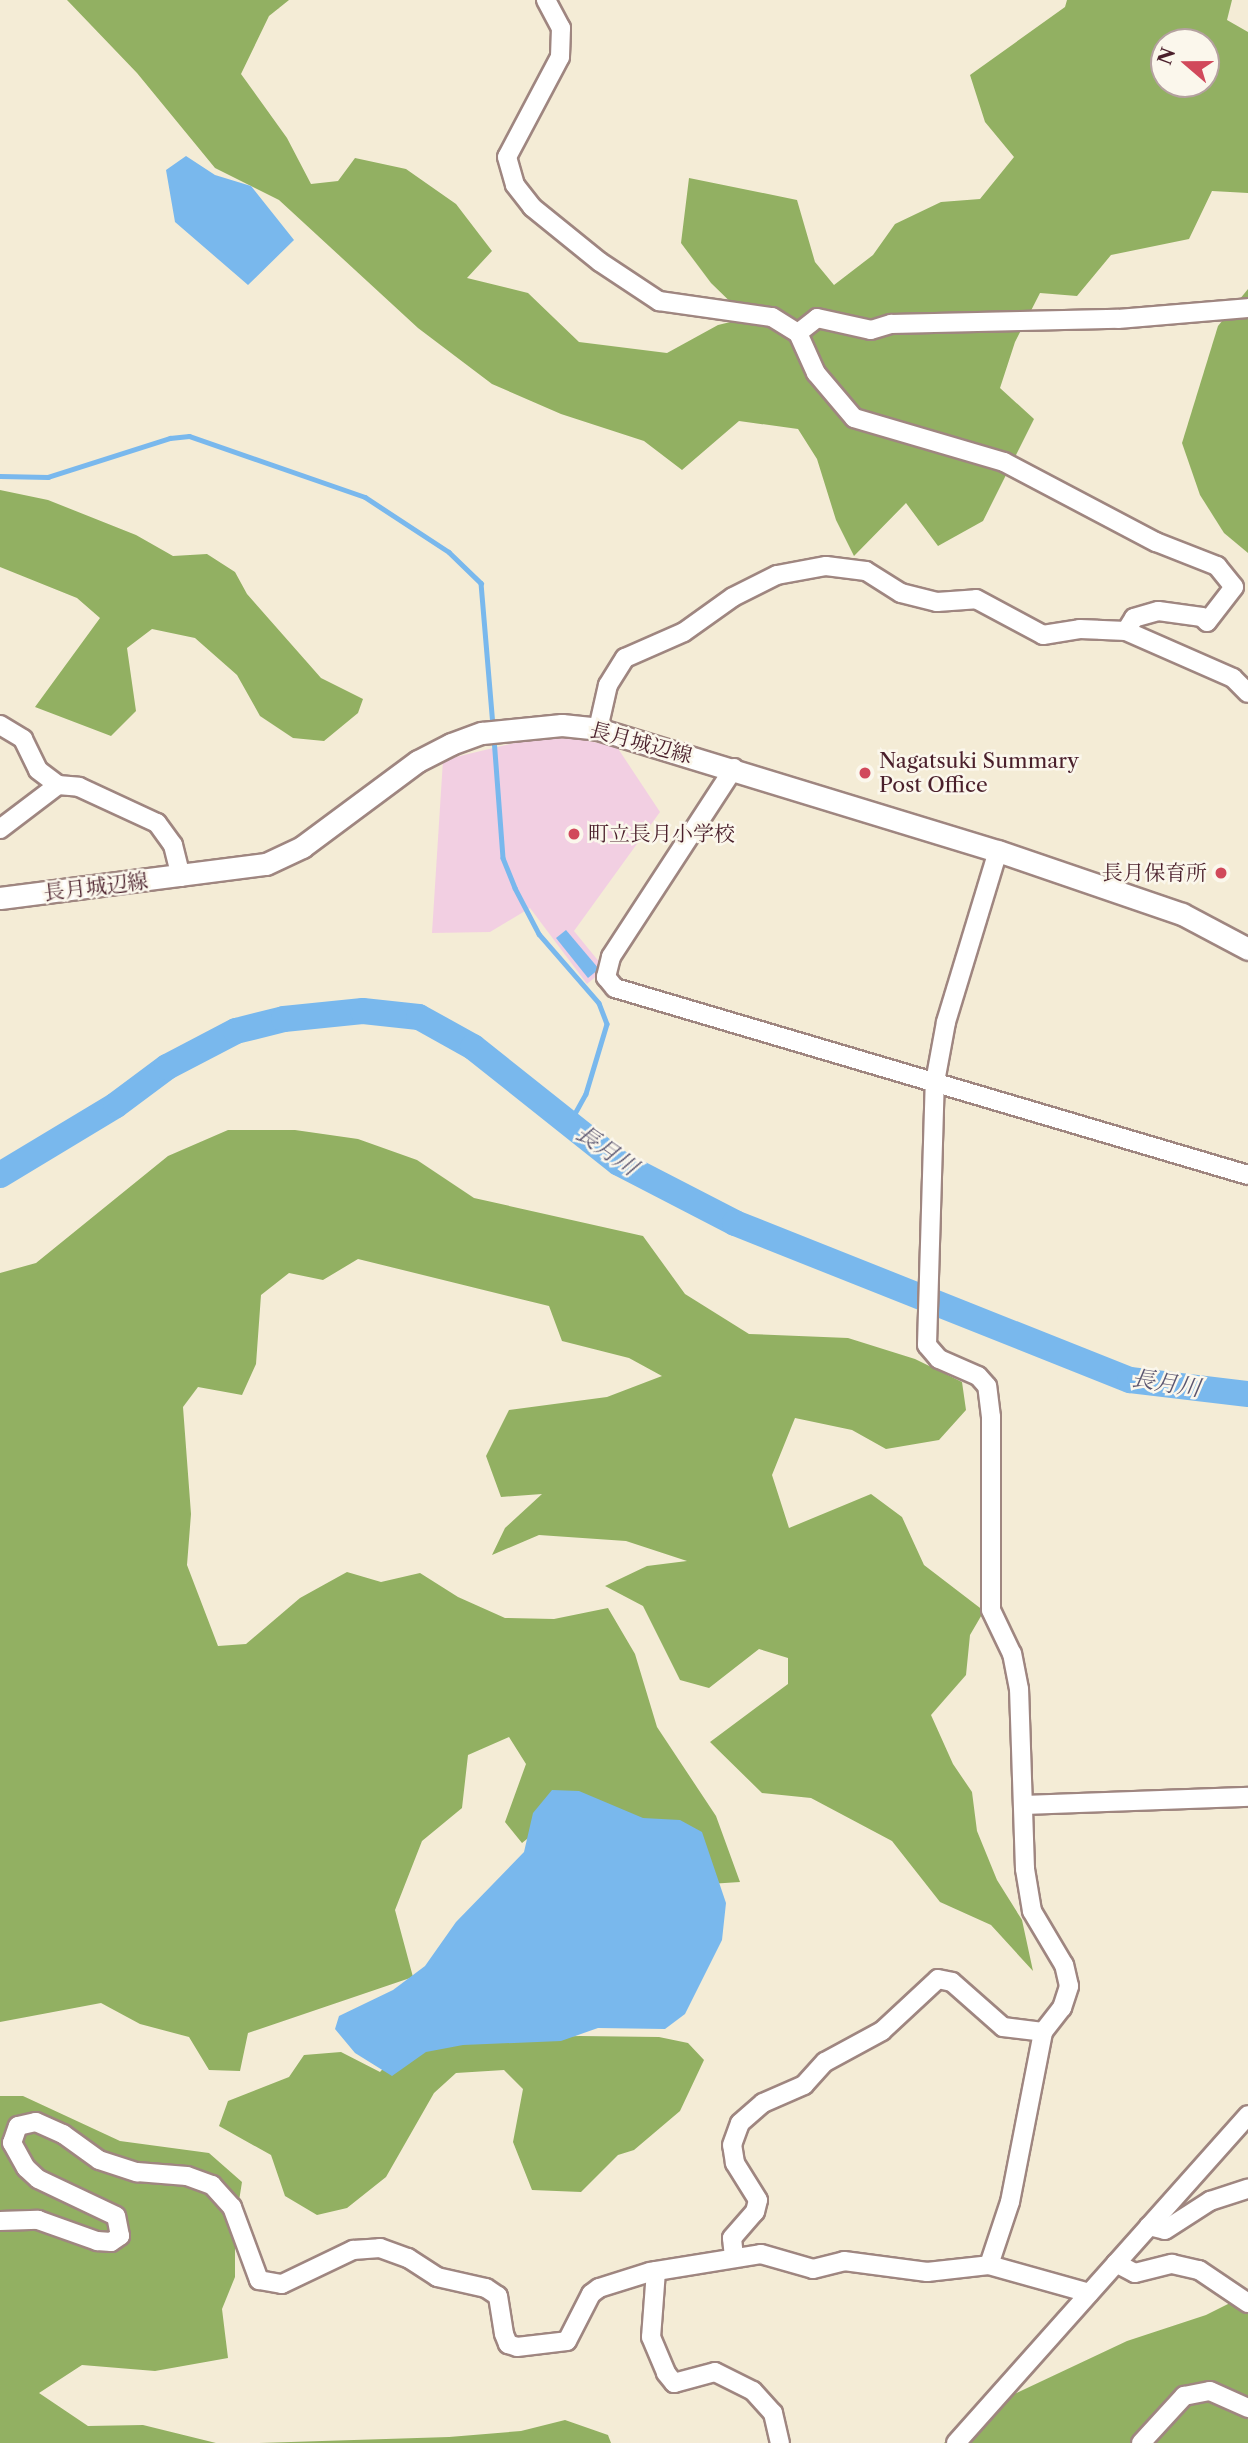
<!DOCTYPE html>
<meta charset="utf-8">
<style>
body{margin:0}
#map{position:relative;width:1248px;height:2443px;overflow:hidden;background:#f4ecd6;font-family:"Libre Caslon Text","Noto Serif JP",serif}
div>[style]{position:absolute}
.built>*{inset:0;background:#f2cfe2}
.forest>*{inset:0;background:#92b062}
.water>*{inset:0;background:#79b8ed}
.stream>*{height:4.5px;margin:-2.25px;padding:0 2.25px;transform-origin:2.25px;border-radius:2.25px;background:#79b8ed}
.river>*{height:26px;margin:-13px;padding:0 13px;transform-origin:13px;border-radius:13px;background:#79b8ed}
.roads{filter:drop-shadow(2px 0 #9f8680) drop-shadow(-2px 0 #9f8680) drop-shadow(0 2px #9f8680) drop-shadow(0 -2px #9f8680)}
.minor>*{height:18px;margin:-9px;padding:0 9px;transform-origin:9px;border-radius:9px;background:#fff}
.major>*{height:21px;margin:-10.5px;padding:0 10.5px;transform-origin:10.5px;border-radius:10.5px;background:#fff}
.dots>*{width:19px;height:19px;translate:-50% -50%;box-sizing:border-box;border:4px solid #fbf7ec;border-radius:50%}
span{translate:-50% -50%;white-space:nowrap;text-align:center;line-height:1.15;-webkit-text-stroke:5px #fbf7ec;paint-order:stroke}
.street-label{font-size:21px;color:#4a1f2b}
.poi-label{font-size:21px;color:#4a1f2b}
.left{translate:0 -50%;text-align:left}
.right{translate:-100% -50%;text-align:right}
.water-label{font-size:23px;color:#5a556f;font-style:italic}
.north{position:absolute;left:1150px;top:28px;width:70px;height:70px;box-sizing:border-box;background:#fbf7ec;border:2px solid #b4a19f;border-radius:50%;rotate:290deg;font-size:19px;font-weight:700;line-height:28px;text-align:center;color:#4a1f2b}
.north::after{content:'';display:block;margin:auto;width:24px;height:32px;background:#d1495b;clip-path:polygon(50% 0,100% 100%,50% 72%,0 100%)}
</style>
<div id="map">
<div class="built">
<div style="clip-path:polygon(575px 738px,617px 747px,660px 812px,574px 931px,605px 969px,587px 984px,530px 908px,490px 932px,432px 933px,443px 760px,531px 739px)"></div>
</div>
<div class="forest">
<div style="clip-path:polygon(evenodd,67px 0,289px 0,269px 16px,241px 74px,287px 138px,311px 184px,338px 181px,355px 158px,406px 169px,456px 204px,492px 251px,467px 278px,528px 293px,579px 342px,667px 353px,718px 325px,747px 318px,711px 283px,681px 243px,689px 178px,797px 200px,815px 262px,834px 285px,873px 255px,895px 224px,941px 202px,980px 199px,1014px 157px,985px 122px,970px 75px,1065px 7px,1067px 0,1232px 0,1227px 20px,1248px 32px,1248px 193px,1212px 191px,1189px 239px,1111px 255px,1077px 296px,1040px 293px,1015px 342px,1000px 388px,1034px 419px,983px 521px,938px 546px,906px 503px,854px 556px,836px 520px,817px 459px,798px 429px,739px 421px,682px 470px,644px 441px,561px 414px,492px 384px,418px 328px,279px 200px,215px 168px,137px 73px,67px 0,1164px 42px,1206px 42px,1206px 84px,1164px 84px,1164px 42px)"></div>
<div style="clip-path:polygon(1248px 289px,1248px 553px,1224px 533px,1200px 495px,1182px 443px,1218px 326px)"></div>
<div style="clip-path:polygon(0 490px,48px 500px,136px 535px,173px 556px,207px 554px,235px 572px,247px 594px,321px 678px,363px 699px,358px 713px,324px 741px,293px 738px,260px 716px,237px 675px,195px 638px,152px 629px,127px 648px,136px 711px,111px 736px,35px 707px,100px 618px,77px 598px,0 567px)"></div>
<div style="clip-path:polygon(228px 1130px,295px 1130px,358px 1139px,417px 1160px,474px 1198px,643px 1236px,685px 1294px,749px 1334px,848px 1338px,915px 1359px,962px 1382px,966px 1410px,939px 1440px,886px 1449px,852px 1430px,795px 1418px,772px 1475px,789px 1528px,871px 1494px,902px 1517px,924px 1565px,984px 1611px,970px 1635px,966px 1675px,931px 1715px,953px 1764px,972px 1792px,977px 1831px,997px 1880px,1022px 1920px,1033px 1971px,991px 1925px,940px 1902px,892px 1841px,811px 1798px,762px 1793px,710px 1742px,788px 1684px,788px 1658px,759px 1649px,709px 1688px,680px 1680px,643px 1606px,605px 1586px,647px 1566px,687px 1561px,626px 1541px,539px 1535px,492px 1555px,505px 1528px,542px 1494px,501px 1497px,486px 1456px,509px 1410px,607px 1397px,662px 1376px,629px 1358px,562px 1341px,549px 1306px,358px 1259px,323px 1280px,289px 1273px,261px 1295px,256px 1364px,242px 1395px,198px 1387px,183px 1407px,191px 1514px,187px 1565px,218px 1646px,246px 1644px,300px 1598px,347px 1572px,381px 1582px,420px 1573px,458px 1597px,505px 1618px,554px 1619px,608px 1608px,635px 1654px,657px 1727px,716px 1816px,740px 1882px,694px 1885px,563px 1810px,522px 1843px,505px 1822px,526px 1764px,509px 1737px,468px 1755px,462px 1808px,422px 1841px,395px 1910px,413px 1977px,248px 2033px,240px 2071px,209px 2070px,189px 2037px,140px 2024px,101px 2003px,0 2022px,0 1273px,36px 1263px,168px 1156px)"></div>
<div style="clip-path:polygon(580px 2036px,659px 2037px,688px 2043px,704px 2060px,680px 2111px,634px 2150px,618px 2155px,581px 2192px,532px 2190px,513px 2142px,523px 2089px,504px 2070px,456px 2073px,434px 2093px,386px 2177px,347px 2208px,317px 2215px,285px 2196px,271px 2155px,219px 2126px,228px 2101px,289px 2077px,304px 2055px,341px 2052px,380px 2072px,400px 2050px,456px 2040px)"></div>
<div style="clip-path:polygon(0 2096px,23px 2096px,120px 2141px,209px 2153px,242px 2182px,235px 2226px,235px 2277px,222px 2309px,228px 2358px,155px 2371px,82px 2365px,39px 2393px,88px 2426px,143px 2425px,216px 2443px,0 2443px)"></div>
<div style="clip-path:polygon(1248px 2294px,1248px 2443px,944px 2443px,974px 2413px,1127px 2341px,1206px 2315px)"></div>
<div style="clip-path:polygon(565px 2420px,608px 2435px,611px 2443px,259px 2443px,449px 2437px,521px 2431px)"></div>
</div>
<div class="water">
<div style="clip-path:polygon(186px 156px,215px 175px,251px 186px,294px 240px,248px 285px,175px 222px,166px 170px)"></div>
<div style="clip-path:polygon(566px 930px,599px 969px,588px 978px,556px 938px)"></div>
<div style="clip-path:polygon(552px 1790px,579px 1791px,643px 1818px,680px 1820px,702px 1832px,726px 1903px,722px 1940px,685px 2014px,665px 2029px,598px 2028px,561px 2041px,463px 2045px,426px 2052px,392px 2076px,355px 2053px,335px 2029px,339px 2016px,393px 1990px,425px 1966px,456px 1922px,524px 1852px,533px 1813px)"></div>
</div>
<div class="stream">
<div style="left:0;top:476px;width:48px;rotate:1.2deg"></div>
<div style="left:48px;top:477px;width:128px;rotate:-17.7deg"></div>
<div style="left:170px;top:438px;width:19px;rotate:-6deg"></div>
<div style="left:189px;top:436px;width:186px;rotate:19.1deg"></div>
<div style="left:365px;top:497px;width:100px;rotate:33.2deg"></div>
<div style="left:449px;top:552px;width:45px;rotate:44.1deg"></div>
<div style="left:481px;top:583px;width:144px;rotate:85.2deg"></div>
<div style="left:494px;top:738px;width:120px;rotate:85.7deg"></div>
<div style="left:503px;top:858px;width:32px;rotate:68deg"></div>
<div style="left:515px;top:888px;width:52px;rotate:62.4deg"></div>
<div style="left:539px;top:934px;width:91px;rotate:49deg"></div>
<div style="left:599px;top:1003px;width:22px;rotate:69deg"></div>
<div style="left:607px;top:1024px;width:73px;rotate:106.7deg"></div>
<div style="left:586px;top:1094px;width:35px;rotate:119deg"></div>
</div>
<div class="river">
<div style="left:0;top:1175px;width:135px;rotate:-31.1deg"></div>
<div style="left:116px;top:1105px;width:64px;rotate:-36.7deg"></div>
<div style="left:167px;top:1067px;width:78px;rotate:-27.6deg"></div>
<div style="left:236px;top:1031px;width:49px;rotate:-14deg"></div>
<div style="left:284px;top:1019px;width:79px;rotate:-5.8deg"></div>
<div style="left:363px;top:1011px;width:56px;rotate:6.1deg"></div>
<div style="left:419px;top:1017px;width:62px;rotate:29.1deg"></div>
<div style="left:473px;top:1047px;width:186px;rotate:38.5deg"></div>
<div style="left:619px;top:1163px;width:131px;rotate:27.3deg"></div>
<div style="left:735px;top:1223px;width:425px;rotate:21.7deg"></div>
<div style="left:1130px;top:1380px;width:119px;rotate:6.8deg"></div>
</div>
<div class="roads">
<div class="minor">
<div style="left:546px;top:0;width:32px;rotate:62deg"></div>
<div style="left:561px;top:28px;width:29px;rotate:92deg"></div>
<div style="left:560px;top:57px;width:113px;rotate:117.9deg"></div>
<div style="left:507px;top:157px;width:29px;rotate:74deg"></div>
<div style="left:515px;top:185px;width:28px;rotate:52deg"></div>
<div style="left:532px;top:207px;width:87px;rotate:39deg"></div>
<div style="left:600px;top:262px;width:71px;rotate:33.5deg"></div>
<div style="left:659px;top:301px;width:114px;rotate:8.1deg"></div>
<div style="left:772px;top:317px;width:31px;rotate:32deg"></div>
<div style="left:798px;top:333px;width:44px;rotate:65.8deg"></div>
<div style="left:816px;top:373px;width:59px;rotate:49.8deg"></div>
<div style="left:854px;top:418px;width:156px;rotate:16.3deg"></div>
<div style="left:1004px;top:462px;width:172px;rotate:27.8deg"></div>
<div style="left:1156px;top:542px;width:66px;rotate:21.5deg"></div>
<div style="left:1217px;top:566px;width:27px;rotate:51deg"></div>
<div style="left:1234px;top:587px;width:44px;rotate:127.6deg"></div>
<div style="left:1207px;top:622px;width:7px;rotate:-135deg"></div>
<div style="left:1202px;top:617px;width:44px;rotate:-172.2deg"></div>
<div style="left:1158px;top:611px;width:25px;rotate:164deg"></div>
<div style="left:1134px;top:618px;width:15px;rotate:122deg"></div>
<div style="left:798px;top:333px;width:24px;rotate:-38deg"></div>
<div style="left:817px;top:318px;width:55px;rotate:12.5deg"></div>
<div style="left:871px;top:330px;width:21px;rotate:-17deg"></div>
<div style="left:891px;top:324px;width:227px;rotate:-1.3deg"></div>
<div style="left:1118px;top:319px;width:130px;rotate:-4.8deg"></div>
<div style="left:0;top:725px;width:27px;rotate:31deg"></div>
<div style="left:23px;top:739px;width:34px;rotate:64deg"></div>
<div style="left:38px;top:770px;width:25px;rotate:37deg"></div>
<div style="left:58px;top:785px;width:21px;rotate:5deg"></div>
<div style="left:79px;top:787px;width:86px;rotate:24.8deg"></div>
<div style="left:157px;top:823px;width:27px;rotate:54deg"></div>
<div style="left:173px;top:845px;width:33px;rotate:76deg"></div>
<div style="left:598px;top:729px;width:45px;rotate:-77.2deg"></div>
<div style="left:608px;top:685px;width:32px;rotate:-58deg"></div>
<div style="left:625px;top:658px;width:64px;rotate:-23.8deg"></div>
<div style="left:684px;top:632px;width:60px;rotate:-35.5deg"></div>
<div style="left:733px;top:597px;width:49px;rotate:-26.6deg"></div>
<div style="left:777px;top:575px;width:50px;rotate:-10.4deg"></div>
<div style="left:826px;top:566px;width:40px;rotate:7.1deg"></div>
<div style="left:866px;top:571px;width:41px;rotate:32.2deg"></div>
<div style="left:901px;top:593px;width:37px;rotate:14deg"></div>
<div style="left:937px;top:602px;width:39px;rotate:-4deg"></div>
<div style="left:976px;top:599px;width:76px;rotate:28.2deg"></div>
<div style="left:1043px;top:635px;width:37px;rotate:-9deg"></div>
<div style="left:1080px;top:629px;width:46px;rotate:2.5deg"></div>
<div style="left:1126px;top:631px;width:117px;rotate:23.7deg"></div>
<div style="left:1233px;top:678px;width:21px;rotate:45deg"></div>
<div style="left:734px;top:768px;width:225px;rotate:123.1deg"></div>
<div style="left:611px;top:957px;width:21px;rotate:104deg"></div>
<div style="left:606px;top:977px;width:14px;rotate:51deg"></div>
<div style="left:615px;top:988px;width:660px;rotate:16.46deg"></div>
<div style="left:0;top:829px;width:73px;rotate:-37.2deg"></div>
<div style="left:1026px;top:1805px;width:222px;rotate:-2.1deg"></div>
<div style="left:0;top:2221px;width:38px;rotate:-2deg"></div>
<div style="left:38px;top:2220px;width:63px;rotate:19.6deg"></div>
<div style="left:97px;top:2241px;width:14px;rotate:4deg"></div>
<div style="left:111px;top:2242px;width:11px;rotate:-34deg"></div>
<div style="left:120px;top:2236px;width:20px;rotate:-101deg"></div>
<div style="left:116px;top:2216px;width:86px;rotate:-154.6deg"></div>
<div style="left:38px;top:2179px;width:16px;rotate:-137deg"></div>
<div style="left:26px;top:2168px;width:29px;rotate:-119deg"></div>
<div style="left:12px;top:2143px;width:18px;rotate:-71deg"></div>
<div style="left:18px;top:2126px;width:18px;rotate:-13deg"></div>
<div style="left:36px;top:2122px;width:30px;rotate:24deg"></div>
<div style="left:63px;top:2134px;width:44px;rotate:35.8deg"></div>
<div style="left:99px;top:2160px;width:40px;rotate:18deg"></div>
<div style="left:137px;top:2172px;width:50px;rotate:4.6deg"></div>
<div style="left:187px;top:2176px;width:27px;rotate:20deg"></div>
<div style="left:212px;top:2185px;width:30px;rotate:48deg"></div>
<div style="left:232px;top:2207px;width:78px;rotate:69.7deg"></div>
<div style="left:259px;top:2280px;width:23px;rotate:10deg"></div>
<div style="left:282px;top:2284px;width:79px;rotate:-25.6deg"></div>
<div style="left:353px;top:2250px;width:27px;rotate:-4deg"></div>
<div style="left:380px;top:2248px;width:30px;rotate:20deg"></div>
<div style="left:408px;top:2258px;width:35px;rotate:33deg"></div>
<div style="left:437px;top:2277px;width:50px;rotate:12.7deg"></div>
<div style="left:486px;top:2288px;width:14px;rotate:34deg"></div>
<div style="left:498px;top:2296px;width:38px;rotate:81deg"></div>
<div style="left:504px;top:2334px;width:11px;rotate:68deg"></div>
<div style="left:508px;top:2344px;width:9px;rotate:18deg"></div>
<div style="left:517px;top:2347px;width:50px;rotate:-6.8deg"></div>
<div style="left:567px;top:2341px;width:53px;rotate:-62.9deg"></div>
<div style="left:591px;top:2294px;width:10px;rotate:-37deg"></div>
<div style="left:599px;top:2288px;width:53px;rotate:-17.4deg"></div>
<div style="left:650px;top:2272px;width:112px;rotate:-9.2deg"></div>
<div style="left:761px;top:2254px;width:54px;rotate:16.1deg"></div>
<div style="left:813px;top:2269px;width:32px;rotate:-14deg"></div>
<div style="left:844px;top:2261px;width:84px;rotate:7.5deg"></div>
<div style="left:927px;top:2272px;width:62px;rotate:-6.4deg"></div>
<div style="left:989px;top:2265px;width:104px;rotate:15.6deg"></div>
<div style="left:1149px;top:2226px;width:16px;rotate:14deg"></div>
<div style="left:1165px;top:2230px;width:54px;rotate:-32.8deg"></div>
<div style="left:1210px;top:2201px;width:40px;rotate:-18deg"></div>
<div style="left:734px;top:2257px;width:19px;rotate:-96deg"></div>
<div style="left:732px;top:2238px;width:35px;rotate:-49deg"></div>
<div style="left:755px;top:2212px;width:12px;rotate:-76deg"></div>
<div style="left:758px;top:2200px;width:44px;rotate:-121.9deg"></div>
<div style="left:735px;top:2163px;width:18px;rotate:-99deg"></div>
<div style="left:732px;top:2145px;width:23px;rotate:-70deg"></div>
<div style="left:740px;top:2123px;width:30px;rotate:-41deg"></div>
<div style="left:763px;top:2103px;width:45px;rotate:-23.7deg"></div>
<div style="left:804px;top:2085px;width:31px;rotate:-48deg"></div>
<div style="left:825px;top:2062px;width:65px;rotate:-28.5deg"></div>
<div style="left:882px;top:2031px;width:76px;rotate:-42.9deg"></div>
<div style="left:938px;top:1979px;width:14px;rotate:12deg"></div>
<div style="left:952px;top:1982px;width:68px;rotate:41.4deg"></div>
<div style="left:1003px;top:2027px;width:40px;rotate:7.1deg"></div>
<div style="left:1116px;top:2263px;width:21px;rotate:28deg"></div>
<div style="left:1135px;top:2273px;width:38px;rotate:-14deg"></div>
<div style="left:1172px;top:2264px;width:28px;rotate:13deg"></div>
<div style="left:1199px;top:2270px;width:59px;rotate:34deg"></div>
<div style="left:989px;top:2265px;width:66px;rotate:-71.6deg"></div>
<div style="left:1010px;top:2202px;width:173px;rotate:-79deg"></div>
<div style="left:1043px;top:2032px;width:31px;rotate:-52deg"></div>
<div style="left:1062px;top:2008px;width:23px;rotate:-72deg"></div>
<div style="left:1069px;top:1986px;width:22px;rotate:-103deg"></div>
<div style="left:1064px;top:1965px;width:63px;rotate:-120.7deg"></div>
<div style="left:1032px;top:1911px;width:43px;rotate:-99.5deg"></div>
<div style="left:1025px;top:1869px;width:180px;rotate:-91.9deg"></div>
<div style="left:1019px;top:1689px;width:36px;rotate:-101deg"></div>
<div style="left:1012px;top:1654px;width:49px;rotate:-115.5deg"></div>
<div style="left:991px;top:1610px;width:193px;rotate:-90deg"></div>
<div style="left:991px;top:1417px;width:31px;rotate:-97deg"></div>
<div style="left:987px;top:1386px;width:13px;rotate:-132deg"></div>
<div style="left:978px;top:1376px;width:43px;rotate:-156.4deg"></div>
<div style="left:939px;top:1359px;width:18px;rotate:-131deg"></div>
<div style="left:927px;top:1345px;width:263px;rotate:-88.3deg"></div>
<div style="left:935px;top:1082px;width:61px;rotate:-79.6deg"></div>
<div style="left:946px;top:1022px;width:179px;rotate:-73.1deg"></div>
<div style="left:656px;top:2271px;width:66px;rotate:94.3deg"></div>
<div style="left:651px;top:2337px;width:39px;rotate:67deg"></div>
<div style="left:666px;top:2373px;width:13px;rotate:51deg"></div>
<div style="left:674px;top:2383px;width:42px;rotate:-15deg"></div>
<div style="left:715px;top:2372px;width:42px;rotate:26.6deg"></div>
<div style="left:753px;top:2391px;width:30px;rotate:48deg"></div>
<div style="left:773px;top:2413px;width:31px;rotate:77deg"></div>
<div style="left:956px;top:2443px;width:439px;rotate:-48.3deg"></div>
<div style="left:1141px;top:2443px;width:64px;rotate:-47.5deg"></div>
<div style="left:1184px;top:2396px;width:26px;rotate:-11deg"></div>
<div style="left:1210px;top:2391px;width:42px;rotate:24.1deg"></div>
</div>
<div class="major">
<div style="left:0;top:898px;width:268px;rotate:-7.3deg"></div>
<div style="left:266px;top:864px;width:40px;rotate:-25deg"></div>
<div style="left:302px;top:847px;width:144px;rotate:-36.6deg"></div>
<div style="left:418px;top:761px;width:37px;rotate:-27deg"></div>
<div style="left:451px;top:744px;width:33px;rotate:-20deg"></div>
<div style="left:482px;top:733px;width:80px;rotate:-5.7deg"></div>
<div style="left:562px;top:725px;width:36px;rotate:6deg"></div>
<div style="left:598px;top:729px;width:418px;rotate:17deg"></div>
<div style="left:998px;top:851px;width:194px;rotate:18.9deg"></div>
<div style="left:1182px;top:914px;width:75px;rotate:27.9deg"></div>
</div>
</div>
<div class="dots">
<div style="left:865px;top:773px;background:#d1495b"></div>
<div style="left:574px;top:834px;background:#d1495b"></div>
<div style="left:1221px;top:873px;background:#d1495b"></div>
</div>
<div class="street-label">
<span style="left:641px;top:743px;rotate:15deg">長月城辺線</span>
<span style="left:96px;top:887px;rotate:-7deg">長月城辺線</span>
</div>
<div class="poi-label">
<span class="left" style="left:879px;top:773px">Nagatsuki Summary<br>Post Office</span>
<span class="left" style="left:588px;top:834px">町立長月小学校</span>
<span class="right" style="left:1207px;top:873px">長月保育所</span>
</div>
<div class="water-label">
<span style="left:607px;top:1150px;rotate:35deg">長月川</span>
<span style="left:1166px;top:1383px;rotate:9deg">長月川</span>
</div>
<div class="north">N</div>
</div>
